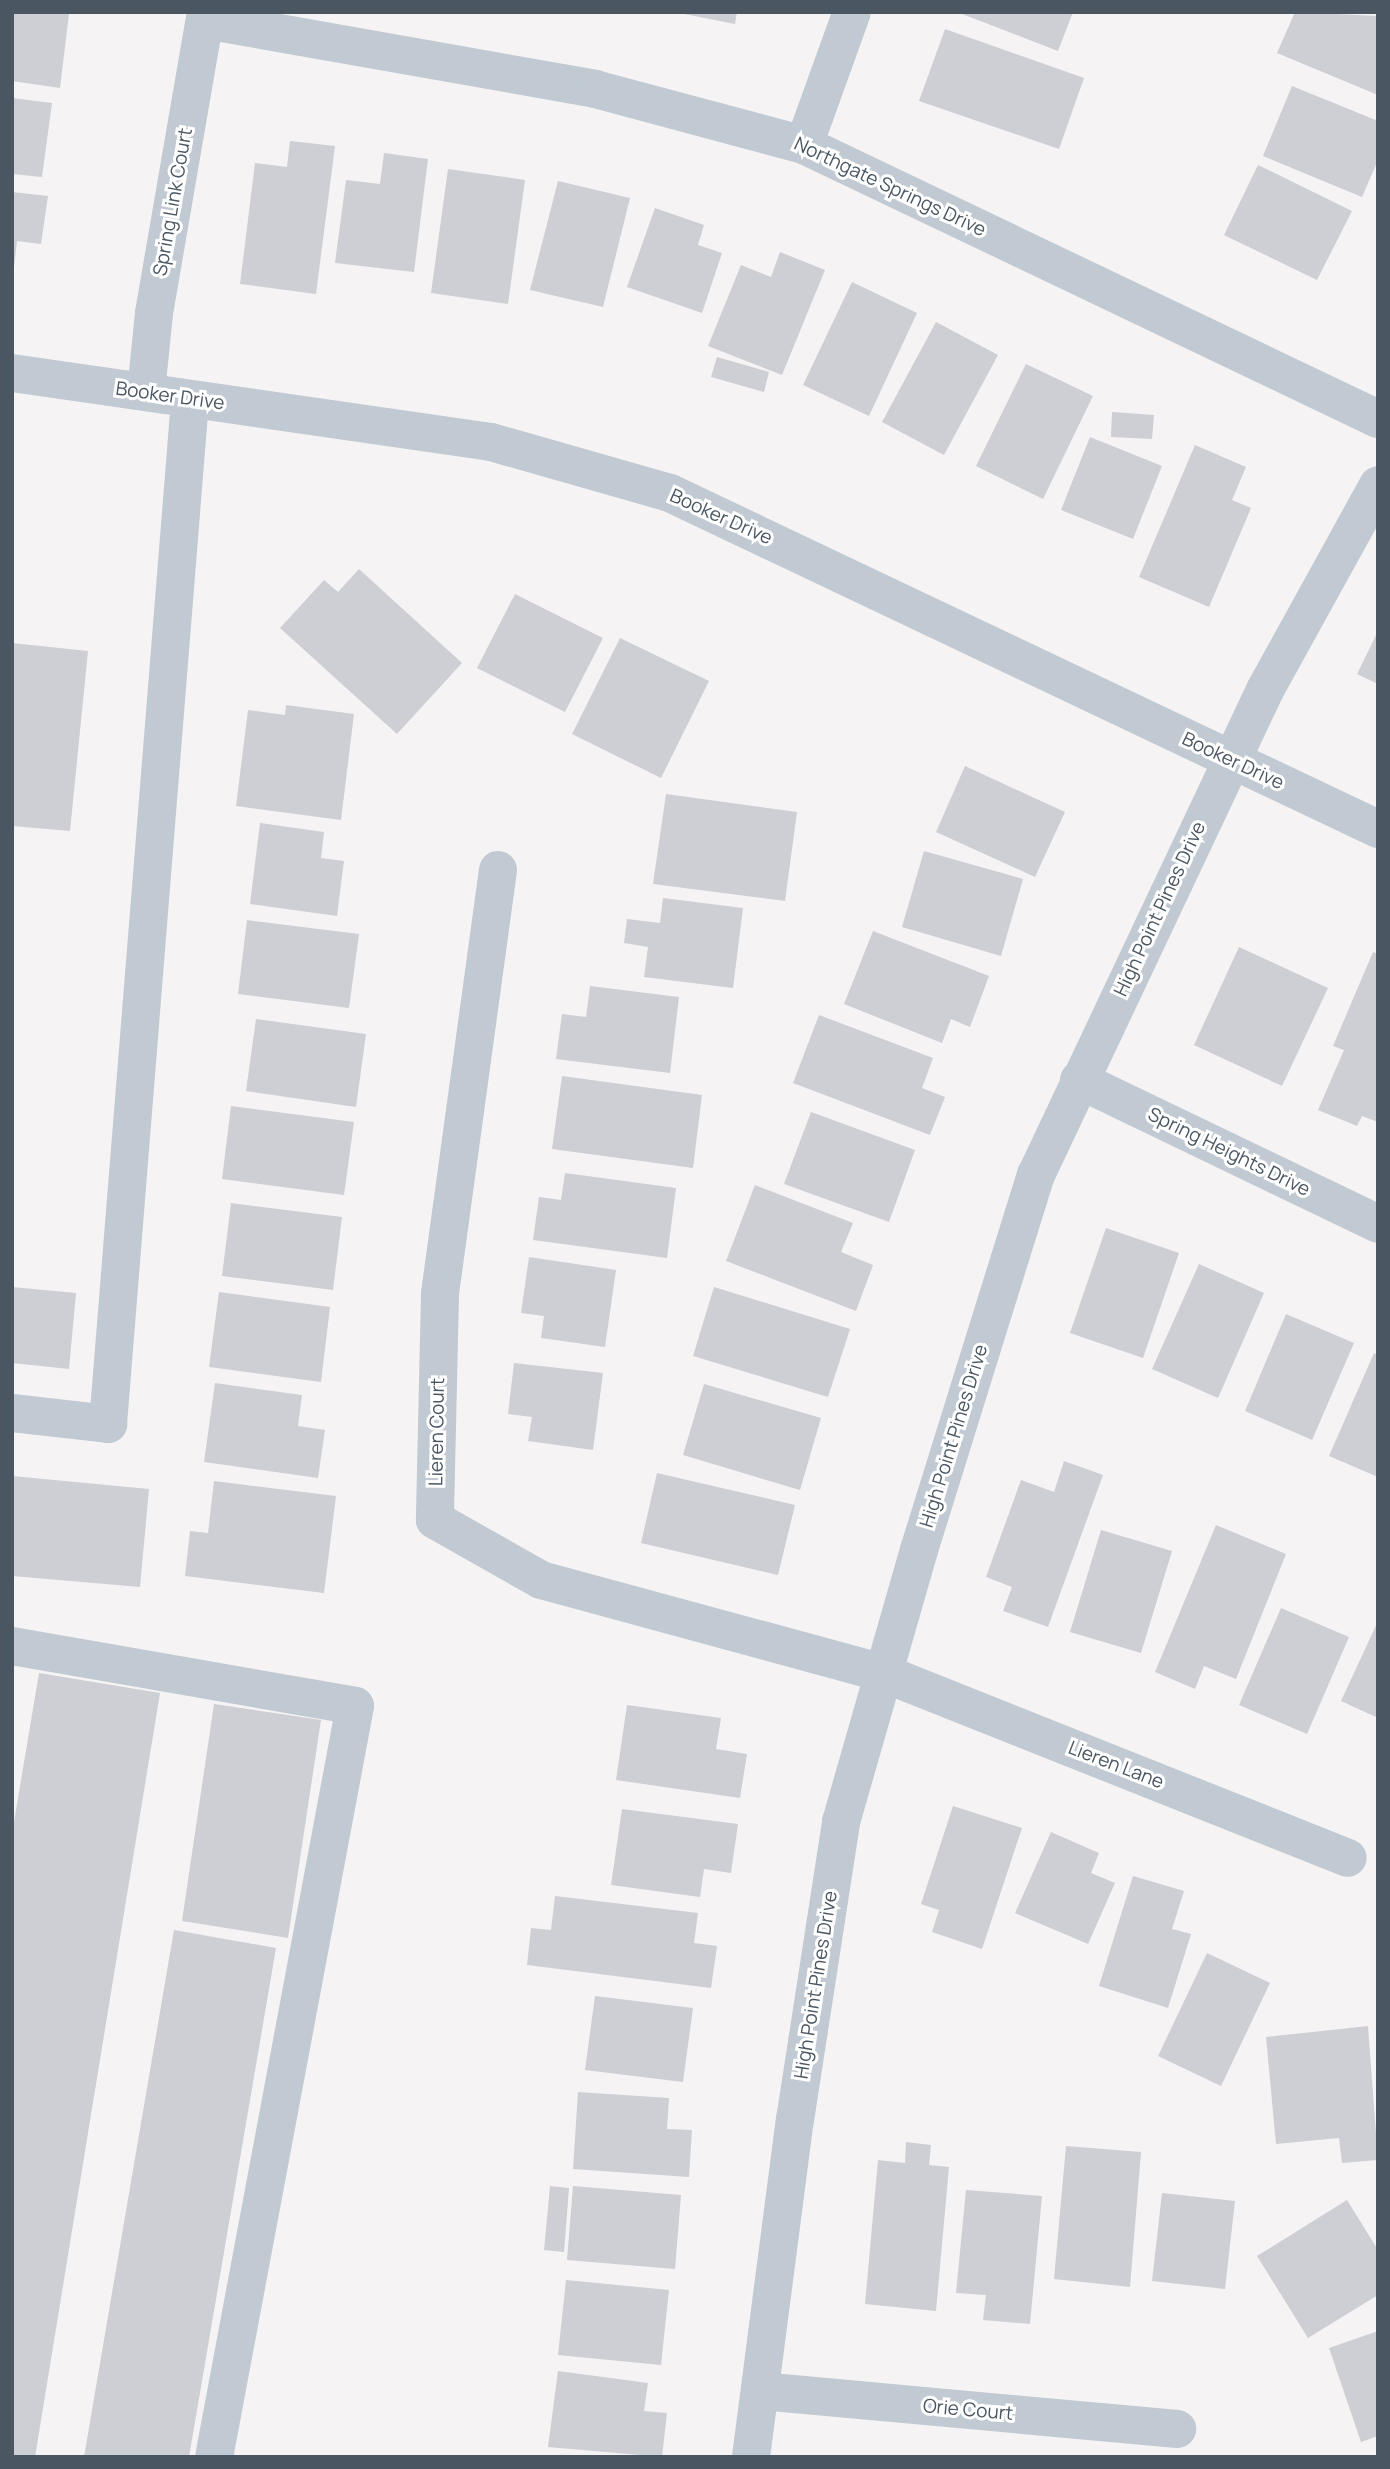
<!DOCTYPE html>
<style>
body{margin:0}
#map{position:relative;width:1390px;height:2469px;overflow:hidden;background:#f5f3f3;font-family:Manrope,sans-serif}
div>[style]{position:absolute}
.building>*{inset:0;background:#cdcfd5}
.minor>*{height:38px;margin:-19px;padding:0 19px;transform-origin:19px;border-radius:19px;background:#c1cad2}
span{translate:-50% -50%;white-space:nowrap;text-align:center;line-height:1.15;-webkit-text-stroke:6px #fff;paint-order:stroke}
.street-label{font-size:19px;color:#4a5661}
.frame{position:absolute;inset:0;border:14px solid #4a5661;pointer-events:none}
</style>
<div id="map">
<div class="building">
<div style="clip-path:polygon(12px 12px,69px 14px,60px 88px,12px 81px)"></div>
<div style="clip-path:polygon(674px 12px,737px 12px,735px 24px)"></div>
<div style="clip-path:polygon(957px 12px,1073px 12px,1058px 51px)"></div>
<div style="clip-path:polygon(1295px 12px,1378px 16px,1378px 95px,1277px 53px)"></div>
<div style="clip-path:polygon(945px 29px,1084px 78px,1059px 149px,919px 101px)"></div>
<div style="clip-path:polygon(1292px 86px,1378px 121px,1378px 160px,1362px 197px,1263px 156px)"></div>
<div style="clip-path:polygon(12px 98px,52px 103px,42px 177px,12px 174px)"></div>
<div style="clip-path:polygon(290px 141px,335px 146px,316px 294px,240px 284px,255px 163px,287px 167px)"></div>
<div style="clip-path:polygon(384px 153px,428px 159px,414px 272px,335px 263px,346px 180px,380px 184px)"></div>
<div style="clip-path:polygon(1258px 165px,1352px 211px,1317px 280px,1224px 235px)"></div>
<div style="clip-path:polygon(448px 169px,525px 180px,508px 304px,431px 293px)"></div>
<div style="clip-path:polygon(558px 181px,630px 198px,603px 307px,530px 290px)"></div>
<div style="clip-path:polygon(12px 192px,48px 196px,41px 244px,17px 241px,14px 267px)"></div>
<div style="clip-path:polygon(655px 208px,704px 225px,698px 245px,722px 253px,702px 313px,627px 287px)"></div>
<div style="clip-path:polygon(780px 252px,825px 270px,782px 375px,708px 346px,741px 265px,771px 277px)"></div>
<div style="clip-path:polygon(852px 282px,917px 313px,869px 416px,803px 385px)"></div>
<div style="clip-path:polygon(936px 322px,998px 355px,944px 455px,882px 422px)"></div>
<div style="clip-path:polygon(717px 357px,769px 372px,764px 392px,711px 377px)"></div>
<div style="clip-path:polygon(1026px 364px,1093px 396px,1043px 499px,976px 466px)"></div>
<div style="clip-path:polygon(1112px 412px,1154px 415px,1152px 439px,1111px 437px)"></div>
<div style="clip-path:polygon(1090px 437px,1162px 466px,1133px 539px,1061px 510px)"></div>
<div style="clip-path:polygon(1195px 445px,1246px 467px,1232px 500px,1251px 508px,1209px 607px,1139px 577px)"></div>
<div style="clip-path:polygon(359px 569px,462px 663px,397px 734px,280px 628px,324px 580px,338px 592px)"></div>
<div style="clip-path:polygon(515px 594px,603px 638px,565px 712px,477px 668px)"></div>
<div style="clip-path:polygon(1378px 631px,1378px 684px,1357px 674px)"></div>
<div style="clip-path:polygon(620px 638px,709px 681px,661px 778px,572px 734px)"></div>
<div style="clip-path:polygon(12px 643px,88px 651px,70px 831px,12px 826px)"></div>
<div style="clip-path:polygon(286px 705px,354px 714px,341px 820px,236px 806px,248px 710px,285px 715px)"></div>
<div style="clip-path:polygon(965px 766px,1065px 812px,1035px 877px,936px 832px)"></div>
<div style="clip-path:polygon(666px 794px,797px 812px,785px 901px,653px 884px)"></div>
<div style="clip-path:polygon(260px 823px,324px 832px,321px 858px,344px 861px,337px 916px,250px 904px)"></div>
<div style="clip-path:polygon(924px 851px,1023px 879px,1001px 956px,902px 927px)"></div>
<div style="clip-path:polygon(663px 898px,743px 908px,733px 988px,644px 977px,648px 947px,624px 943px,627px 919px,660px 923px)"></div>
<div style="clip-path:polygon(247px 920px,359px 934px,349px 1008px,238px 994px)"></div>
<div style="clip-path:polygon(873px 931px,989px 976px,970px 1027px,951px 1019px,942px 1043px,844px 1004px)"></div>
<div style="clip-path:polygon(1239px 947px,1328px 988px,1282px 1086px,1194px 1045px)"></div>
<div style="clip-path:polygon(1373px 952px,1378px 954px,1378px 1122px,1362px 1116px,1357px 1126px,1318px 1110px,1344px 1050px,1333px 1046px)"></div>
<div style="clip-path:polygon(590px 986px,679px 997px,670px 1073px,556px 1059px,562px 1014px,586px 1017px)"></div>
<div style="clip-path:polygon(819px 1015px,933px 1058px,922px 1088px,945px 1097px,930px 1135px,793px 1083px)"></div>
<div style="clip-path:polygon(256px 1019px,366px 1034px,356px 1107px,246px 1091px)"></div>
<div style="clip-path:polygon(562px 1076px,702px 1095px,693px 1168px,552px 1149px)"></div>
<div style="clip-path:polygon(231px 1106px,354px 1122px,344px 1195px,222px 1179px)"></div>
<div style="clip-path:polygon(811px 1112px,915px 1150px,889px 1222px,784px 1184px)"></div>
<div style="clip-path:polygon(565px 1173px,676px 1188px,667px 1258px,533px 1240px,539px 1197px,561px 1200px)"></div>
<div style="clip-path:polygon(755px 1185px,853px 1223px,841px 1252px,873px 1265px,856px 1311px,726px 1261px)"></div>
<div style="clip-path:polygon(231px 1203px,342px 1217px,333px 1290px,222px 1276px)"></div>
<div style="clip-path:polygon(1106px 1228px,1179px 1253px,1143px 1358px,1070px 1333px)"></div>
<div style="clip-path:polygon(529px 1257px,616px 1270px,605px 1347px,541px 1338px,544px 1316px,521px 1313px)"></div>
<div style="clip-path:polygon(1199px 1264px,1264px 1293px,1218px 1398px,1152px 1369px)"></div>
<div style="clip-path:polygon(12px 1287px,76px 1293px,69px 1369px,12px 1363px)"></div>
<div style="clip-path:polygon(714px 1287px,850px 1329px,828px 1397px,693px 1356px)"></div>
<div style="clip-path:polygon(219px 1292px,330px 1307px,321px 1382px,209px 1367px)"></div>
<div style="clip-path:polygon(1286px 1314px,1354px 1343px,1312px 1440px,1245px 1411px)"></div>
<div style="clip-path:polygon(1374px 1353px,1378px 1355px,1378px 1477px,1329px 1456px)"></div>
<div style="clip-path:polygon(514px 1363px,603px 1373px,593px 1450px,528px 1441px,532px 1417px,508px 1414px)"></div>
<div style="clip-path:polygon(215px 1383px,302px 1395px,298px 1426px,325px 1430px,318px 1478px,204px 1462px)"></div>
<div style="clip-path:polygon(704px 1384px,821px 1418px,800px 1490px,683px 1455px)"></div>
<div style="clip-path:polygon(1064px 1461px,1103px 1475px,1048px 1627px,1003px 1611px,1012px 1587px,986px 1577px,1021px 1480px,1054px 1492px)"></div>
<div style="clip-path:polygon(657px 1473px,795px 1505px,778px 1575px,641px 1543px)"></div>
<div style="clip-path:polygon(12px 1476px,149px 1489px,140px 1587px,12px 1576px)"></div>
<div style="clip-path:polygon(214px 1481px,336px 1496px,324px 1593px,185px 1576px,190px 1531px,208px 1533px)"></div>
<div style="clip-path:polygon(1216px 1525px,1286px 1554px,1236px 1679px,1204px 1666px,1195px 1689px,1155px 1672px)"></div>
<div style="clip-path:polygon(1101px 1530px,1172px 1551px,1141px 1653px,1070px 1632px)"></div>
<div style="clip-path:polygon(1281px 1608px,1349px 1637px,1307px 1734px,1239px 1705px)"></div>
<div style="clip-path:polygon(1378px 1621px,1378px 1718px,1341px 1701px)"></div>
<div style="clip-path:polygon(39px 1673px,160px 1693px,35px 2457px,12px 2457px,12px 1834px)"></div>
<div style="clip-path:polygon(214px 1704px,321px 1720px,288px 1938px,182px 1921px)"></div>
<div style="clip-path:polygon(627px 1705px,721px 1718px,716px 1749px,747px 1754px,740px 1798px,616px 1780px)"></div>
<div style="clip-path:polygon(953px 1806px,1022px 1828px,982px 1949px,932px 1932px,939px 1910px,921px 1904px)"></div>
<div style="clip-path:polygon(622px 1809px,738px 1824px,731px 1873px,704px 1869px,700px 1897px,611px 1885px)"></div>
<div style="clip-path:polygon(1051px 1832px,1099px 1853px,1091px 1873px,1115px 1883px,1088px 1944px,1015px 1913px)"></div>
<div style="clip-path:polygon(1133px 1876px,1184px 1891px,1172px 1929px,1191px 1934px,1168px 2008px,1099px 1986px)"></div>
<div style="clip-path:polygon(555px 1896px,698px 1913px,694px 1943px,717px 1946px,711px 1988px,527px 1965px,531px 1928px,551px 1930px)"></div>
<div style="clip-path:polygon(174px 1930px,276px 1948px,189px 2457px,84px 2457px)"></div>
<div style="clip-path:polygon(1207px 1953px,1270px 1983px,1221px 2086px,1158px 2056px)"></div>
<div style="clip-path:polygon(595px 1996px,693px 2008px,683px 2082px,585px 2070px)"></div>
<div style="clip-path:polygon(1368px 2026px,1378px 2160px,1342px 2163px,1339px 2138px,1276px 2144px,1266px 2037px)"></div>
<div style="clip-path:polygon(578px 2092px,669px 2098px,667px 2129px,692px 2130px,689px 2177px,573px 2169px)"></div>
<div style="clip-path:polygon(906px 2142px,931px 2145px,929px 2165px,949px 2167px,936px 2311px,865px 2304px,878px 2160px,905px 2163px)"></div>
<div style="clip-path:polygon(1066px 2146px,1141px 2152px,1130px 2287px,1054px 2279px)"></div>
<div style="clip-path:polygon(550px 2186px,569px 2188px,564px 2252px,544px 2250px)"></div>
<div style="clip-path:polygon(573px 2186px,681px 2195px,675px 2269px,567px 2260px)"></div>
<div style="clip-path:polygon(966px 2190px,1042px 2196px,1030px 2324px,983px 2320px,986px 2295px,956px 2293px)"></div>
<div style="clip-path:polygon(1162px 2193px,1235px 2201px,1225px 2289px,1152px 2281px)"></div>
<div style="clip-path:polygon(1347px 2200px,1378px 2250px,1378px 2295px,1308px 2338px,1257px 2256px)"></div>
<div style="clip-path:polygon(566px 2280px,669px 2290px,661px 2365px,558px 2355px)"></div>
<div style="clip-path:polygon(1378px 2331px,1378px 2436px,1361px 2442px,1329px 2348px)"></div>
<div style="clip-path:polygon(558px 2371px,648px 2383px,644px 2411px,667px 2413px,662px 2457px,548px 2447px)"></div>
</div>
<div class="minor">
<div style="left:205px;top:20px;width:396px;rotate:10deg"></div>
<div style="left:595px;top:89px;width:216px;rotate:15deg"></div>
<div style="left:804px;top:145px;width:636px;rotate:25.52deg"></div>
<div style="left:804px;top:145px;width:141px;rotate:-70.2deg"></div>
<div style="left:12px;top:373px;width:484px;rotate:8.2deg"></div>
<div style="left:491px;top:442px;width:186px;rotate:15.9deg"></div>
<div style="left:670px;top:493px;width:784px;rotate:25.39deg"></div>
<div style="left:146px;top:392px;width:79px;rotate:-84.2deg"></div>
<div style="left:154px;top:313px;width:305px;rotate:-80.2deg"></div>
<div style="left:498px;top:870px;width:428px;rotate:97.8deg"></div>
<div style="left:440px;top:1294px;width:226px;rotate:91.3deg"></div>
<div style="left:435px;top:1520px;width:122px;rotate:29.5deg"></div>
<div style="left:541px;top:1580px;width:354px;rotate:15.2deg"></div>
<div style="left:883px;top:1673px;width:500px;rotate:21.7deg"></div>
<div style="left:1079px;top:1080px;width:332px;rotate:25.7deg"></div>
<div style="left:12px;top:1413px;width:97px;rotate:6.5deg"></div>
<div style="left:108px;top:1424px;width:1027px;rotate:-85.42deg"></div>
<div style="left:12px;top:1646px;width:348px;rotate:9.9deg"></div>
<div style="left:355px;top:1706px;width:764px;rotate:100.63deg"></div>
<div style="left:760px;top:2391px;width:419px;rotate:5.2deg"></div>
<div style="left:751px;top:2457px;width:340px;rotate:-82.6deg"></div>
<div style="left:795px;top:2120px;width:302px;rotate:-81.2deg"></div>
<div style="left:841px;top:1822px;width:283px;rotate:-74deg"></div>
<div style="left:919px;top:1550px;width:393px;rotate:-72.7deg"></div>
<div style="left:1036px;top:1175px;width:536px;rotate:-64.72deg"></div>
<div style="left:1265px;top:690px;width:234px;rotate:-61.1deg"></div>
</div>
<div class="street-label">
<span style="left:890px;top:187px;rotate:25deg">Northgate Springs Drive</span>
<span style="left:173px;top:202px;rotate:-80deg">Spring Link Court</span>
<span style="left:170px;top:396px;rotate:8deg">Booker Drive</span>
<span style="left:721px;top:517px;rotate:24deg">Booker Drive</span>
<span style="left:1233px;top:761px;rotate:25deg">Booker Drive</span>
<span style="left:1160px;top:909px;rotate:-65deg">High Point Pines Drive</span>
<span style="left:1229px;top:1152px;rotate:26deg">Spring Heights Drive</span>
<span style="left:437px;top:1432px;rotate:-89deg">Lieren Court</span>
<span style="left:954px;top:1436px;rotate:-73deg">High Point Pines Drive</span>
<span style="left:1116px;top:1765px;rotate:21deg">Lieren Lane</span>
<span style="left:816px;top:1985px;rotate:-81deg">High Point Pines Drive</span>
<span style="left:968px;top:2410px;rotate:5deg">Orie Court</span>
</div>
<div class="frame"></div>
</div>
